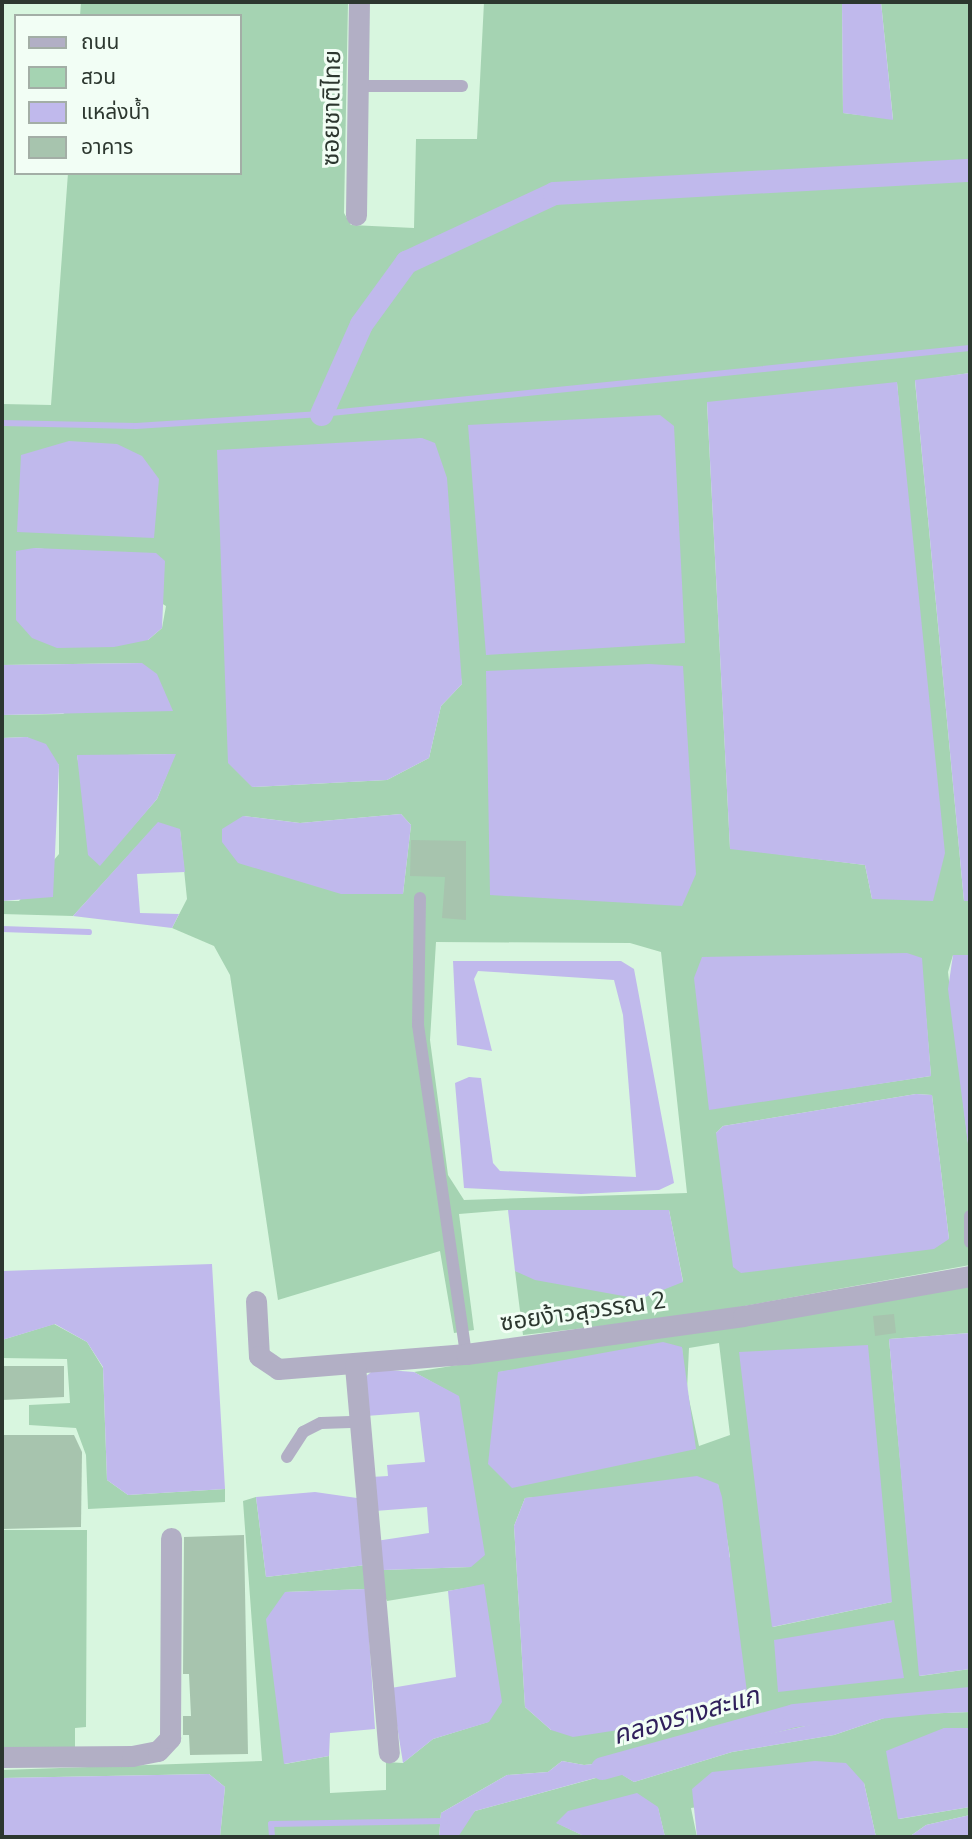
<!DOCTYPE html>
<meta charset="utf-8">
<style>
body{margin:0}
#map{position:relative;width:972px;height:1839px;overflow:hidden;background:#d8f6df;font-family:"Nunito Sans","Noto Sans Thai",sans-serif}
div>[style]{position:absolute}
.green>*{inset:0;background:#a5d3b2}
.water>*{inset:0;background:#c0b9ec}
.stream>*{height:6px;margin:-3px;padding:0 3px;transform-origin:3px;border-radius:3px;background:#c0b9ec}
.canal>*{height:23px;margin:-11.5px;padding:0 11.5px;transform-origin:11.5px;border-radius:11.5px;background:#c0b9ec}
.building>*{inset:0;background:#a7c4ae}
.service>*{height:12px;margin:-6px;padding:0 6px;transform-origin:6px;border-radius:6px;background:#b2afc5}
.minor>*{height:21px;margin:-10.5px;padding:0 10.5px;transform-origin:10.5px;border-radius:10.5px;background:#b2afc5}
span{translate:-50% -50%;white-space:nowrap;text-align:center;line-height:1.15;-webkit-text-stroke:6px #f2fef5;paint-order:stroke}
.street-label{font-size:24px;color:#2c372f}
.water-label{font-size:26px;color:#30205c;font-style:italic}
.frame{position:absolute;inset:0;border:4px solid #2c372f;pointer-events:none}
.legend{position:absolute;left:14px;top:14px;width:228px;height:161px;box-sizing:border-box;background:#f2fef5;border:2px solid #a3aea6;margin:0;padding:9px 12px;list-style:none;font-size:21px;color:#2c372f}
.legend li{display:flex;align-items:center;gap:14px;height:35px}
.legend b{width:35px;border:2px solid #a3aea6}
</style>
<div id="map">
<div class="green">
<div style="clip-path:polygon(evenodd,81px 2px,348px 2px,344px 213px,351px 225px,414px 228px,416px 139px,477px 139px,484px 2px,842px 2px,843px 113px,893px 119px,881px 2px,970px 2px,970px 373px,915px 381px,964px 901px,970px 901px,970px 955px,953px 955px,948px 972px,970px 1160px,970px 1265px,689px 1316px,523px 1335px,515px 1271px,640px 1299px,683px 1281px,669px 1210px,508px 1210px,459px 1214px,474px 1330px,454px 1333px,440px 1251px,278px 1300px,230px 975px,214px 946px,172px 928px,187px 899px,180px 830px,158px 823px,73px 916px,2px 914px,2px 901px,19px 901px,59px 854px,59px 765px,27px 737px,2px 738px,2px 715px,63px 714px,142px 663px,2px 665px,2px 404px,51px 405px,68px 173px,240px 173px,240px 16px,80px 16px,81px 2px,897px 383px,908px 506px,872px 899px,865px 865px,730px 848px,707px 403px,897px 383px,81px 2px,422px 438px,462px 684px,441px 706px,429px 758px,387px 780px,252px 787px,412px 440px,422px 438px,81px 2px,34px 548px,76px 552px,166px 606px,162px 628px,148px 640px,34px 548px,81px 2px,175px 754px,157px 799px,99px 865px,77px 756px,175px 754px,81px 2px,401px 814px,411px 825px,403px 894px,243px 816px,300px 823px,401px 814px,81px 2px,436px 942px,630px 943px,661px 952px,687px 1193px,464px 1200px,448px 1175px,430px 1040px,436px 942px,81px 2px,921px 958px,931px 1076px,709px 1109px,921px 958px,81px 2px,916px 1094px,932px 1095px,949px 1239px,716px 1133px,723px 1126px,916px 1094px)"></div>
<div style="clip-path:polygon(evenodd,970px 1284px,970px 1333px,889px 1339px,920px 1676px,970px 1669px,970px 1691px,660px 1757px,584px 1765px,562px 1761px,548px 1772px,507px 1775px,441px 1813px,439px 1837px,220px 1837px,225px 1787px,209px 1774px,2px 1778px,2px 1770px,262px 1761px,243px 1501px,256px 1497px,266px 1577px,366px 1565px,366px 1589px,285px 1592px,285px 1764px,329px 1756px,330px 1793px,386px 1790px,386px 1762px,403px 1763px,433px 1739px,488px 1722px,484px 1585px,387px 1601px,379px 1583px,383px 1570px,471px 1567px,459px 1397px,414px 1372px,970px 1284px,719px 1343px,730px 1435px,699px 1446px,687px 1390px,689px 1348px,719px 1343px,970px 1284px,682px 1347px,683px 1367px,499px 1372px,682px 1347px,970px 1284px,718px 1484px,730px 1557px,551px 1730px,525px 1707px,514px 1526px,525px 1498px,718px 1484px,970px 1284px,768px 1584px,892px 1602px,773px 1627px,768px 1584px)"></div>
<div style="clip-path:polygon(54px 1324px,87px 1342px,103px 1368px,107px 1480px,128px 1495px,225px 1489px,225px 1502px,88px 1509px,86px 1455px,76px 1428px,29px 1425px,29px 1405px,70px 1403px,67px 1359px,2px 1358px,2px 1340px)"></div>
<div style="clip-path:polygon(2px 1530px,87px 1530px,86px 1727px,75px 1728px,75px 1748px,2px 1749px)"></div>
<div style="clip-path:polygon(970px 1712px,970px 1728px,944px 1728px,899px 1819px,970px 1807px,970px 1815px,926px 1825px,909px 1837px,876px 1837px,864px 1783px,691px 1808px,697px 1837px,665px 1837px,658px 1808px,557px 1823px,586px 1837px,458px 1837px,459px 1826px,475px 1811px,618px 1772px,634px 1782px,732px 1752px,834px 1735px,893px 1715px)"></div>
</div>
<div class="water">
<div style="clip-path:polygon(842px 2px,881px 2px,893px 120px,843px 113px)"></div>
<div style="clip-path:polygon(970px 373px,970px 901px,964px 901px,915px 380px)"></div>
<div style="clip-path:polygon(897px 382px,945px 853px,933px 901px,872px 899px,865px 865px,730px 849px,707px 402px)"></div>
<div style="clip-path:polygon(660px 415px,674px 426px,685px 643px,486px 655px,468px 425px)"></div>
<div style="clip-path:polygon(422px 438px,435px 443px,447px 478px,462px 684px,441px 706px,429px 758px,387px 780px,252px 787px,228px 763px,217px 450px)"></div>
<div style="clip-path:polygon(69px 441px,117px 444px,142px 456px,159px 479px,154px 538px,17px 532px,21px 455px)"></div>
<div style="clip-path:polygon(34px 548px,156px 553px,165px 561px,162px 628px,148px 640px,114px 647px,57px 648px,32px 638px,16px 620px,16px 551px)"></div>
<div style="clip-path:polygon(142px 663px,157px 674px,173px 711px,2px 715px,2px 665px)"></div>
<div style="clip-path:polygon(649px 664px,683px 666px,696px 874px,682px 906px,490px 895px,486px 671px)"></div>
<div style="clip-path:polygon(27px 737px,46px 744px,59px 765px,53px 897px,2px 901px,2px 738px)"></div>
<div style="clip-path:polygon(176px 754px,157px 799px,100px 866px,88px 855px,77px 755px)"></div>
<div style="clip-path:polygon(401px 814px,411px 825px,403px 894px,341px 894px,238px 863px,222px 842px,222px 829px,243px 816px,300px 823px)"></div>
<div style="clip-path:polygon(158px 822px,180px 829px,185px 872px,137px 874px,140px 913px,179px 914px,172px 928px,73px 916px)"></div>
<div style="clip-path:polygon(907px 953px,922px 958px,931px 1076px,709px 1110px,694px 978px,702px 957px)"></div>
<div style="clip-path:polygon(953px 955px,970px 955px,970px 1160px,948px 989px)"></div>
<div style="clip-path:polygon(453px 961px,621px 961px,634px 969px,674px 1183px,659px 1190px,581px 1194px,464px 1188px,455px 1083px,469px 1077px,481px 1078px,493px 1163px,500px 1171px,636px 1177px,623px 1015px,614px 980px,478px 971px,474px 979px,492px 1051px,457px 1045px)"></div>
<div style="clip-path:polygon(916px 1094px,932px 1095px,949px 1239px,934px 1249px,741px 1273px,733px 1267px,716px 1133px,723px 1126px)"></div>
<div style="clip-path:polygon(508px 1210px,669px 1210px,683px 1282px,640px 1299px,535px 1280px,515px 1271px)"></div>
<div style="clip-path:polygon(212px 1264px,225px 1489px,128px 1495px,107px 1480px,103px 1367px,87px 1342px,55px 1324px,2px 1340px,2px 1271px)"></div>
<div style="clip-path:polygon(970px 1333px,970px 1669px,919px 1676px,889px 1339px)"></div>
<div style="clip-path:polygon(663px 1342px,682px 1347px,696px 1449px,512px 1488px,488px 1464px,498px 1372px)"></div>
<div style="clip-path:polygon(868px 1345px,892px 1602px,772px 1627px,739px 1352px)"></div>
<div style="clip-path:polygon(375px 1369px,414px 1372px,459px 1396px,485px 1555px,471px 1567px,383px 1570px,376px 1541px,429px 1533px,427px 1507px,375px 1511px,371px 1477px,388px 1476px,387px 1465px,425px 1462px,419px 1412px,366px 1416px,365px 1377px)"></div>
<div style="clip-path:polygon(697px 1476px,718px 1484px,722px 1497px,748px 1700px,729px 1713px,573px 1737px,551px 1730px,525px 1707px,514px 1526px,525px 1498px)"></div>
<div style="clip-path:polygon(315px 1492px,357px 1498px,366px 1565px,266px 1577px,256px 1497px)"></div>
<div style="clip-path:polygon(484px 1584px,502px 1702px,489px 1722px,433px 1739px,403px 1763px,391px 1688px,456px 1677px,448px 1591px)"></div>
<div style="clip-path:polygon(366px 1589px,375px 1729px,330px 1733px,329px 1756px,284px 1764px,266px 1619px,285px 1592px)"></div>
<div style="clip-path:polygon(894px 1620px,904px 1678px,778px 1692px,774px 1640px)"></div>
<div style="clip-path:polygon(970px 1691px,970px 1712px,893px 1715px,834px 1735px,732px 1752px,634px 1782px,617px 1772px,475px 1811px,458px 1837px,439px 1837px,441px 1813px,507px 1775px,548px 1772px,562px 1761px,584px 1765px,660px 1757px)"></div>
<div style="clip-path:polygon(944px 1728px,970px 1728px,970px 1807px,898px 1819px,886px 1751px)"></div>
<div style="clip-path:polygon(815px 1761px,846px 1763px,864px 1783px,876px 1837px,697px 1837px,692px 1789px,712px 1772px)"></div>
<div style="clip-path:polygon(209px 1774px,225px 1787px,220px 1837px,2px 1837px,2px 1778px)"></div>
<div style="clip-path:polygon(637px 1793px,658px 1807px,665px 1837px,586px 1837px,556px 1823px,568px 1811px)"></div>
<div style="clip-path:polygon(970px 1815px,970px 1837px,909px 1837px,926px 1825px)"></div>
</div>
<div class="stream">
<div style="left:2px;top:423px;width:134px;rotate:1.3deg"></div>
<div style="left:136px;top:426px;width:185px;rotate:-3.7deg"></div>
<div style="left:321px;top:414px;width:652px;rotate:-5.81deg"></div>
<div style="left:2px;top:929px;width:87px;rotate:2deg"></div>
<div style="left:272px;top:1837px;width:13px;rotate:-94deg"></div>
<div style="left:271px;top:1824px;width:174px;rotate:-1deg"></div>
</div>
<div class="canal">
<div style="left:321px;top:414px;width:98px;rotate:-66deg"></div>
<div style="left:361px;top:324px;width:77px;rotate:-54deg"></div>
<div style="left:406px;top:262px;width:163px;rotate:-25deg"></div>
<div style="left:554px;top:193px;width:417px;rotate:-3.2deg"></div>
<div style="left:602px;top:1768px;width:199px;rotate:-15.4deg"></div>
<div style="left:794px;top:1715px;width:177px;rotate:-5.5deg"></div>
</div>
<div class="building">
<div style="clip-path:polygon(411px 840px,466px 841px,466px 920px,442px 918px,445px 877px,410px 876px)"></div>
<div style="clip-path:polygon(894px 1314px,896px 1333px,875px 1336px,873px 1316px)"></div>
<div style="clip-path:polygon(2px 1366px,64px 1366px,64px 1397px,2px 1400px)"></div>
<div style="clip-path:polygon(2px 1435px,74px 1435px,82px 1452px,81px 1527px,2px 1529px)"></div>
<div style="clip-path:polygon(244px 1535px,248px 1754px,190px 1755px,189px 1735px,183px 1735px,183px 1716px,191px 1716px,189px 1674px,183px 1674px,184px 1537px)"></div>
</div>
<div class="service">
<div style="left:358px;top:86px;width:104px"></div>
<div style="left:420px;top:898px;width:127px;rotate:90.9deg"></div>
<div style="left:418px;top:1025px;width:332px;rotate:81.7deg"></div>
<div style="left:970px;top:1216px;width:26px;rotate:90deg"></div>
<div style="left:287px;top:1457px;width:30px;rotate:-57deg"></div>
<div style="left:303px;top:1432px;width:20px;rotate:-27deg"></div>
<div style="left:321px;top:1423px;width:37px;rotate:-2deg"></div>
</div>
<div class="minor">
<div style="left:356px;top:215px;width:213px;rotate:-89.2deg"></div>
<div style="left:256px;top:1301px;width:55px;rotate:86.9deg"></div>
<div style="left:259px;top:1356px;width:23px;rotate:34deg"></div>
<div style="left:278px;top:1369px;width:189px;rotate:-4.6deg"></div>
<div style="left:466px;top:1354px;width:280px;rotate:-7.8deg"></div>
<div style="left:743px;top:1316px;width:230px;rotate:-10deg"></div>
<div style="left:355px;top:1366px;width:388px;rotate:85deg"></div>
<div style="left:2px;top:1757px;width:130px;rotate:-0.4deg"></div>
<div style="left:132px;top:1756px;width:26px;rotate:-11deg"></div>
<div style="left:158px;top:1751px;width:18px;rotate:-47deg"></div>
<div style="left:170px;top:1738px;width:200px;rotate:-89.7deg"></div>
</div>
<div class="street-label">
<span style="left:332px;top:108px;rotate:-89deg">ซอยชาติไทย</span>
<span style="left:583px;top:1312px;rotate:-8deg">ซอยง้าวสุวรรณ 2</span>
</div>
<div class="water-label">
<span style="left:686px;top:1716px;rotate:-16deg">คลองรางสะแก</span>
</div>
<div class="frame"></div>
<ul class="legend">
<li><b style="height:9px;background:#b2afc5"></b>ถนน</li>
<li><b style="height:19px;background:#a5d3b2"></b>สวน</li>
<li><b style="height:19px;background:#c0b9ec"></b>แหล่งน้ำ</li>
<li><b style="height:19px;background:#a7c4ae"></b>อาคาร</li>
</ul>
</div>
